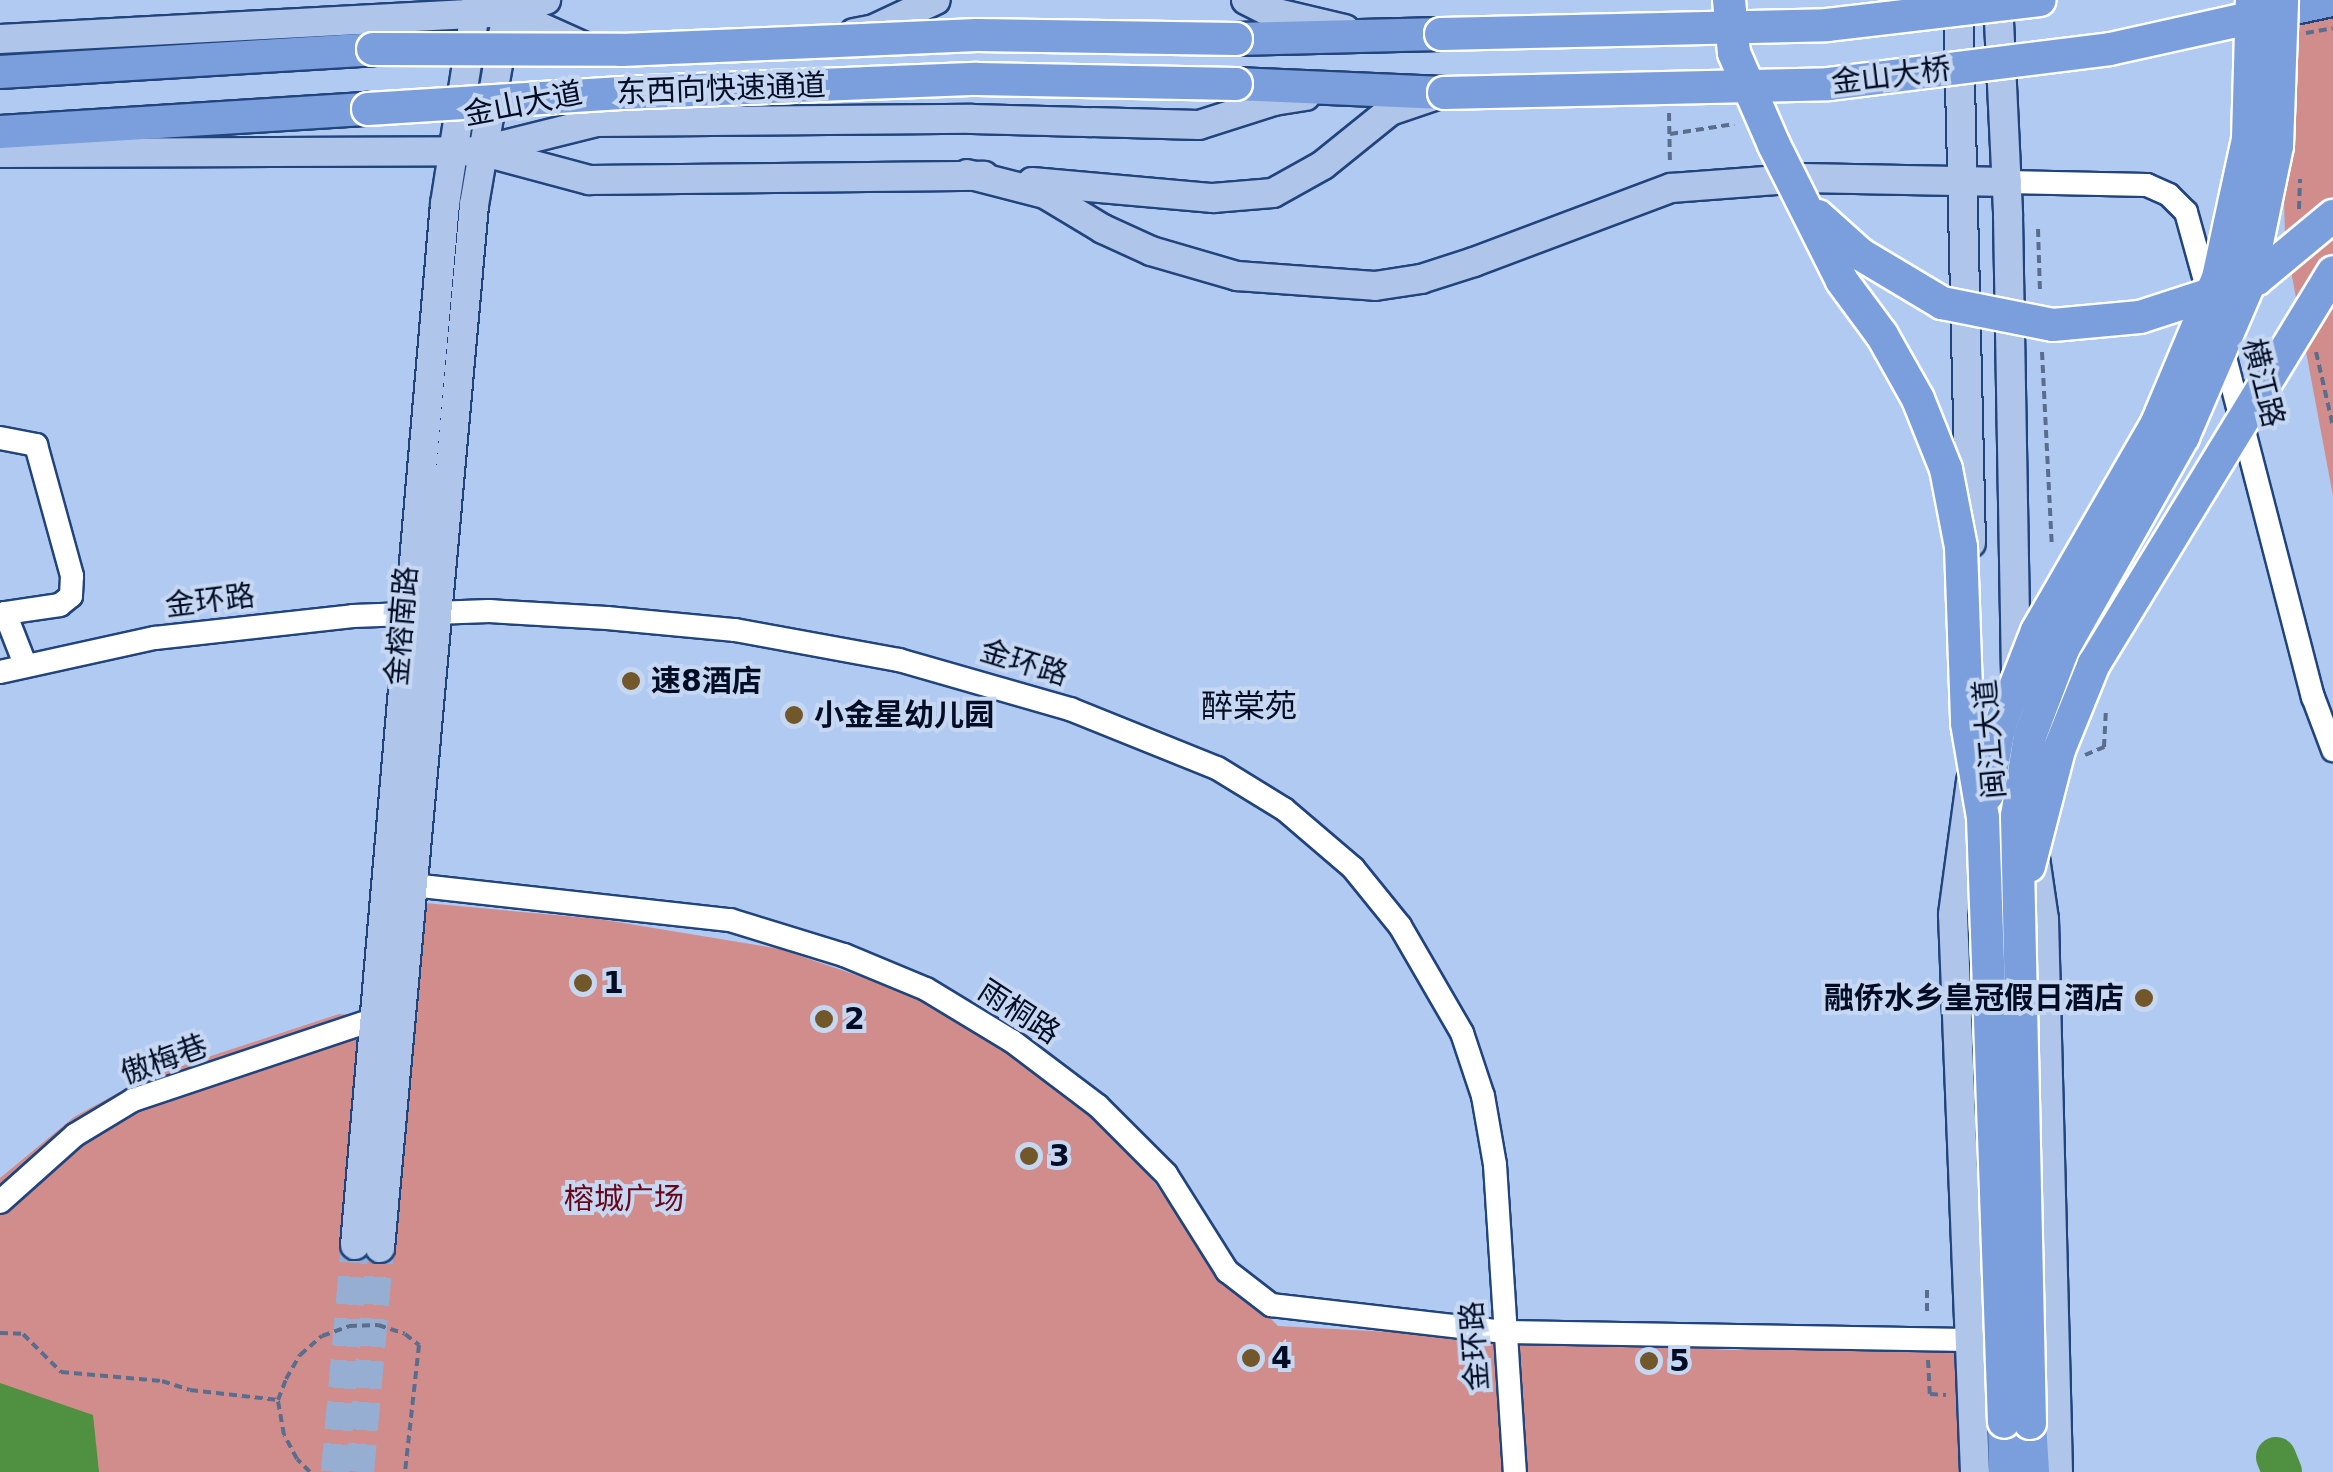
<!DOCTYPE html>
<meta charset="utf-8">
<style>
body{margin:0}
#map{position:relative;width:2333px;height:1472px;overflow:hidden;background:#b1caf2;font-family:"DejaVu Sans","Noto Sans SC",sans-serif}
div>[style]{position:absolute}
.green>*{inset:0;background:#d08d8c}
.water>*{inset:0;background:#509041}
.river>*{height:40px;margin:-20px;padding:0 20px;transform-origin:20px;border-radius:20px;background:#509041}
.major-tunnel>*{height:28px;margin-top:-14px;transform-origin:0;background:repeating-linear-gradient(90deg,#97aed3 0 28px,transparent 0 42px)}
.path>*{height:4px;margin-top:-2px;transform-origin:0;background:repeating-linear-gradient(90deg,#5b6d8d 0 8px,transparent 0 13px)}
.roads{filter:drop-shadow(2px 0 #21447d) drop-shadow(-2px 0 #21447d) drop-shadow(0 2px #21447d) drop-shadow(0 -2px #21447d)}
.minor>*{height:22px;margin:-11px;padding:0 11px;transform-origin:11px;border-radius:11px;background:#fff}
.major>*{height:28px;margin:-14px;padding:0 14px;transform-origin:14px;border-radius:14px;background:#afc5ea}
.highway>*{height:32px;margin:-16px;padding:0 16px;transform-origin:16px;border-radius:16px;background:#7a9fdc}
.path-bridge>*{height:4px;margin-top:-2px;transform-origin:0;background:repeating-linear-gradient(90deg,#5b6d8d 0 8px,transparent 0 13px)}
.bridges{filter:drop-shadow(2px 0 #fff) drop-shadow(-2px 0 #fff) drop-shadow(0 2px #fff) drop-shadow(0 -2px #fff)}
.highway-bridge>*{height:32px;margin:-16px;padding:0 16px;transform-origin:16px;border-radius:16px;background:#7a9fdc}
.dots>*{width:28px;height:28px;translate:-50% -50%;box-sizing:border-box;border:5px solid #c6d7f2;border-radius:50%}
span{translate:-50% -50%;white-space:nowrap;text-align:center;line-height:1.15;-webkit-text-stroke:8px #c6d7f2;paint-order:stroke}
.street-label{font-size:30px;color:#020d25}
.poi-label{font-size:30px;color:#020d25;font-weight:700}
.left{translate:0 -50%;text-align:left}
.right{translate:-100% -50%;text-align:right}
.park-label{font-size:30px;color:#690619}
.neighbourhood-label{font-size:32px;color:#020d25}
</style>
<div id="map">
<div class="green">
<div style="clip-path:polygon(2263px 0,2333px 0,2333px 496px,2285px 239px,2281px 68px)"></div>
<div style="clip-path:polygon(425px 903px,599px 919px,780px 949px,917px 996px,1023px 1057px,1119px 1134px,1206px 1254px,1278px 1326px,1731px 1350px,1980px 1346px,1983px 1472px,0 1472px,0 1178px,74px 1117px,147px 1077px,339px 1014px,417px 1021px)"></div>
</div>
<div class="water">
<div style="clip-path:polygon(0 1383px,93px 1415px,99px 1472px,0 1472px)"></div>
</div>
<div class="river">
<div style="left:2276px;top:1457px;width:16px;rotate:68deg"></div>
</div>
<div class="major-tunnel">
<div style="left:335px;top:1472px;width:228px;rotate:-85deg"></div>
<div style="left:360px;top:1472px;width:225px;rotate:-84.9deg"></div>
</div>
<div class="path">
<div style="left:1669px;top:113px;width:51px;rotate:88.9deg"></div>
<div style="left:2299px;top:209px;width:30px;rotate:-88deg"></div>
<div style="left:2038px;top:229px;width:64px;rotate:88.2deg"></div>
<div style="left:2042px;top:352px;width:195px;rotate:87.1deg"></div>
<div style="left:2316px;top:352px;width:76px;rotate:77.1deg"></div>
<div style="left:1927px;top:1290px;width:26px;rotate:90deg"></div>
<div style="left:0;top:1333px;width:23px;rotate:2deg"></div>
<div style="left:23px;top:1334px;width:54px;rotate:45deg"></div>
<div style="left:61px;top:1372px;width:101px;rotate:5.1deg"></div>
<div style="left:162px;top:1381px;width:29px;rotate:18deg"></div>
<div style="left:190px;top:1390px;width:89px;rotate:6.5deg"></div>
<div style="left:1928px;top:1360px;width:34px;rotate:87deg"></div>
<div style="left:1930px;top:1394px;width:16px;rotate:4deg"></div>
<div style="left:310px;top:1472px;width:18px;rotate:-135deg"></div>
<div style="left:297px;top:1459px;width:27px;rotate:-118deg"></div>
<div style="left:284px;top:1435px;width:36px;rotate:-100deg"></div>
<div style="left:278px;top:1400px;width:22px;rotate:-69deg"></div>
<div style="left:286px;top:1379px;width:28px;rotate:-60deg"></div>
<div style="left:300px;top:1355px;width:29px;rotate:-41deg"></div>
<div style="left:322px;top:1336px;width:29px;rotate:-20deg"></div>
<div style="left:349px;top:1326px;width:29px;rotate:-2deg"></div>
<div style="left:378px;top:1325px;width:28px;rotate:18deg"></div>
<div style="left:405px;top:1334px;width:18px;rotate:38deg"></div>
<div style="left:419px;top:1345px;width:128px;rotate:96.3deg"></div>
</div>
<div class="roads">
<div class="minor">
<div style="left:2007px;top:182px;width:140px;rotate:1.2deg"></div>
<div style="left:2147px;top:185px;width:24px;rotate:24deg"></div>
<div style="left:2169px;top:195px;width:24px;rotate:45deg"></div>
<div style="left:2186px;top:212px;width:93px;rotate:74.5deg"></div>
<div style="left:2221px;top:342px;width:367px;rotate:75.5deg"></div>
<div style="left:2313px;top:697px;width:57px;rotate:69.3deg"></div>
<div style="left:0;top:438px;width:37px;rotate:11deg"></div>
<div style="left:36px;top:445px;width:136px;rotate:74.6deg"></div>
<div style="left:72px;top:576px;width:20px;rotate:93deg"></div>
<div style="left:71px;top:596px;width:14px;rotate:141deg"></div>
<div style="left:60px;top:605px;width:56px;rotate:171.7deg"></div>
<div style="left:5px;top:613px;width:8px;rotate:130deg"></div>
<div style="left:5px;top:613px;width:55px;rotate:68.6deg"></div>
<div style="left:0;top:672px;width:159px;rotate:-12.4deg"></div>
<div style="left:155px;top:638px;width:199px;rotate:-6.3deg"></div>
<div style="left:353px;top:616px;width:136px;rotate:-2.1deg"></div>
<div style="left:489px;top:611px;width:118px;rotate:3.4deg"></div>
<div style="left:607px;top:618px;width:129px;rotate:5.4deg"></div>
<div style="left:735px;top:630px;width:167px;rotate:10.4deg"></div>
<div style="left:899px;top:660px;width:178px;rotate:16deg"></div>
<div style="left:1070px;top:709px;width:158px;rotate:21.9deg"></div>
<div style="left:1217px;top:768px;width:79px;rotate:31.5deg"></div>
<div style="left:1284px;top:809px;width:91px;rotate:40.5deg"></div>
<div style="left:1353px;top:868px;width:75px;rotate:51deg"></div>
<div style="left:1400px;top:926px;width:124px;rotate:59.9deg"></div>
<div style="left:1462px;top:1033px;width:66px;rotate:71.6deg"></div>
<div style="left:1483px;top:1096px;width:70px;rotate:80.1deg"></div>
<div style="left:1495px;top:1165px;width:308px;rotate:86.3deg"></div>
<div style="left:412px;top:885px;width:320px;rotate:6.3deg"></div>
<div style="left:730px;top:920px;width:119px;rotate:17.1deg"></div>
<div style="left:844px;top:955px;width:89px;rotate:22.5deg"></div>
<div style="left:926px;top:989px;width:100px;rotate:31.2deg"></div>
<div style="left:1012px;top:1041px;width:108px;rotate:37.1deg"></div>
<div style="left:1098px;top:1106px;width:96px;rotate:45deg"></div>
<div style="left:1166px;top:1174px;width:115px;rotate:57.8deg"></div>
<div style="left:1227px;top:1271px;width:56px;rotate:37.7deg"></div>
<div style="left:1271px;top:1305px;width:235px;rotate:6.6deg"></div>
<div style="left:1504px;top:1332px;width:466px;rotate:1deg"></div>
<div style="left:0;top:1202px;width:101px;rotate:-41.8deg"></div>
<div style="left:75px;top:1135px;width:68px;rotate:-31.1deg"></div>
<div style="left:133px;top:1100px;width:255px;rotate:-18.5deg"></div>
</div>
<div class="major">
<div style="left:1246px;top:0;width:25px;rotate:27deg"></div>
<div style="left:1268px;top:11px;width:79px;rotate:13.2deg"></div>
<div style="left:1958px;top:0;width:543px;rotate:88.63deg"></div>
<div style="left:1998px;top:0;width:216px;rotate:87.3deg"></div>
<div style="left:2008px;top:216px;width:462px;rotate:89deg"></div>
<div style="left:507px;top:12px;width:41px;rotate:-17.1deg"></div>
<div style="left:854px;top:33px;width:20px;rotate:-11deg"></div>
<div style="left:874px;top:29px;width:68px;rotate:-25.1deg"></div>
<div style="left:0;top:39px;width:508px;rotate:-3.05deg"></div>
<div style="left:507px;top:12px;width:85px;rotate:24.2deg"></div>
<div style="left:481px;top:151px;width:112px;rotate:15deg"></div>
<div style="left:589px;top:180px;width:395px;rotate:-0.6deg"></div>
<div style="left:0;top:153px;width:480px;rotate:-0.2deg"></div>
<div style="left:480px;top:151px;width:120px;rotate:-14deg"></div>
<div style="left:596px;top:122px;width:376px;rotate:-0.5deg"></div>
<div style="left:972px;top:119px;width:227px;rotate:1.5deg"></div>
<div style="left:1199px;top:125px;width:79px;rotate:-17.7deg"></div>
<div style="left:1274px;top:101px;width:32px;rotate:-9deg"></div>
<div style="left:967px;top:174px;width:81px;rotate:14.4deg"></div>
<div style="left:1045px;top:194px;width:68px;rotate:31.1deg"></div>
<div style="left:1103px;top:229px;width:53px;rotate:24.6deg"></div>
<div style="left:1151px;top:251px;width:90px;rotate:16.2deg"></div>
<div style="left:1237px;top:276px;width:138px;rotate:4.1deg"></div>
<div style="left:1375px;top:286px;width:47px;rotate:-8.7deg"></div>
<div style="left:1421px;top:279px;width:56px;rotate:-17.8deg"></div>
<div style="left:1474px;top:262px;width:210px;rotate:-20.6deg"></div>
<div style="left:1671px;top:188px;width:132px;rotate:-4.3deg"></div>
<div style="left:1803px;top:178px;width:204px;rotate:1.1deg"></div>
<div style="left:1032px;top:182px;width:182px;rotate:5.1deg"></div>
<div style="left:1213px;top:198px;width:60px;rotate:-4.8deg"></div>
<div style="left:1273px;top:193px;width:57px;rotate:-29.2deg"></div>
<div style="left:1323px;top:165px;width:86px;rotate:-38.9deg"></div>
<div style="left:1390px;top:111px;width:46px;rotate:-18.8deg"></div>
<div style="left:1971px;top:781px;width:135px;rotate:97.7deg"></div>
<div style="left:1953px;top:915px;width:557px;rotate:87.74deg"></div>
<div style="left:2033px;top:844px;width:76px;rotate:81.7deg"></div>
<div style="left:2044px;top:919px;width:553px;rotate:88.55deg"></div>
<div style="left:355px;top:1245px;width:1045px;rotate:-85.06deg"></div>
<div style="left:445px;top:204px;width:206px;rotate:-81.1deg"></div>
<div style="left:380px;top:1248px;width:1047px;rotate:-84.85deg"></div>
<div style="left:474px;top:205px;width:208px;rotate:-80.3deg"></div>
</div>
<div class="highway">
<div style="left:2299px;top:7px;width:34px;rotate:-12deg"></div>
<div style="left:1236px;top:39px;width:205px;rotate:-1.4deg"></div>
<div style="left:0;top:72px;width:374px;rotate:-3.5deg"></div>
<div style="left:1236px;top:84px;width:208px;rotate:2.5deg"></div>
<div style="left:0;top:132px;width:369px;rotate:-3.6deg"></div>
<div style="left:2004px;top:1422px;width:50px;rotate:88.9deg"></div>
<div style="left:2030px;top:1423px;width:49px;rotate:86.5deg"></div>
</div>
</div>
<div class="path-bridge">
<div style="left:2306px;top:33px;width:27px;rotate:-10deg"></div>
<div style="left:1670px;top:134px;width:65px;rotate:-8.9deg"></div>
<div style="left:2085px;top:755px;width:21px;rotate:-23deg"></div>
<div style="left:2104px;top:747px;width:39px;rotate:-87deg"></div>
</div>
<div class="bridges">
<div class="highway-bridge">
<div style="left:1729px;top:0;width:53px;rotate:84.6deg"></div>
<div style="left:1734px;top:53px;width:100px;rotate:66.5deg"></div>
<div style="left:1774px;top:145px;width:152px;rotate:63.4deg"></div>
<div style="left:1842px;top:281px;width:67px;rotate:53.5deg"></div>
<div style="left:1882px;top:335px;width:73px;rotate:60.6deg"></div>
<div style="left:1918px;top:399px;width:75px;rotate:68.2deg"></div>
<div style="left:1946px;top:469px;width:79px;rotate:79.1deg"></div>
<div style="left:1961px;top:547px;width:176px;rotate:88deg"></div>
<div style="left:1967px;top:723px;width:96px;rotate:80.4deg"></div>
<div style="left:1983px;top:818px;width:604px;rotate:88.01deg"></div>
<div style="left:1441px;top:34px;width:386px;rotate:-1.3deg"></div>
<div style="left:1827px;top:25px;width:214px;rotate:-6.7deg"></div>
<div style="left:373px;top:49px;width:248px;rotate:0.2deg"></div>
<div style="left:621px;top:50px;width:356px;rotate:-2.4deg"></div>
<div style="left:977px;top:35px;width:259px;rotate:0.9deg"></div>
<div style="left:1444px;top:93px;width:385px;rotate:-1.3deg"></div>
<div style="left:1829px;top:84px;width:283px;rotate:-7.1deg"></div>
<div style="left:2110px;top:49px;width:167px;rotate:-12.5deg"></div>
<div style="left:368px;top:109px;width:254px;rotate:-3.6deg"></div>
<div style="left:621px;top:93px;width:356px;rotate:-2.3deg"></div>
<div style="left:977px;top:79px;width:259px;rotate:1.1deg"></div>
<div style="left:1818px;top:216px;width:57px;rotate:42.1deg"></div>
<div style="left:1860px;top:254px;width:96px;rotate:30.9deg"></div>
<div style="left:1942px;top:303px;width:113px;rotate:11.2deg"></div>
<div style="left:2053px;top:325px;width:87px;rotate:-5.3deg"></div>
<div style="left:2140px;top:317px;width:123px;rotate:-18deg"></div>
<div style="left:2257px;top:279px;width:99px;rotate:-39.7deg"></div>
<div style="left:1987px;top:795px;width:68px;rotate:-79.8deg"></div>
<div style="left:1999px;top:728px;width:104px;rotate:-68.6deg"></div>
<div style="left:2037px;top:631px;width:240px;rotate:-60deg"></div>
<div style="left:2157px;top:423px;width:157px;rotate:-67.2deg"></div>
<div style="left:2218px;top:278px;width:142px;rotate:-77.8deg"></div>
<div style="left:2248px;top:139px;width:139px;rotate:-88.4deg"></div>
<div style="left:2029px;top:866px;width:120px;rotate:-75.5deg"></div>
<div style="left:2059px;top:750px;width:93px;rotate:-67.9deg"></div>
<div style="left:2094px;top:664px;width:459px;rotate:-58.6deg"></div>
<div style="left:2030px;top:1423px;width:607px;rotate:-91.23deg"></div>
<div style="left:2017px;top:816px;width:81px;rotate:-80.8deg"></div>
<div style="left:2030px;top:736px;width:93px;rotate:-69.2deg"></div>
<div style="left:2063px;top:649px;width:244px;rotate:-60.5deg"></div>
<div style="left:2183px;top:437px;width:164px;rotate:-66.7deg"></div>
<div style="left:2248px;top:286px;width:143px;rotate:-78.3deg"></div>
<div style="left:2277px;top:146px;width:146px;rotate:-88deg"></div>
</div>
</div>
<div class="dots">
<div style="left:631px;top:681px;background:#715729"></div>
<div style="left:794px;top:715px;background:#715729"></div>
<div style="left:583px;top:983px;background:#715729"></div>
<div style="left:2144px;top:998px;background:#715729"></div>
<div style="left:824px;top:1019px;background:#715729"></div>
<div style="left:1029px;top:1156px;background:#715729"></div>
<div style="left:1251px;top:1358px;background:#715729"></div>
<div style="left:1649px;top:1361px;background:#715729"></div>
</div>
<div class="street-label">
<span style="left:1891px;top:76px;rotate:-7deg">金山大桥</span>
<span style="left:721px;top:89px;rotate:-2deg">东西向快速通道</span>
<span style="left:523px;top:104px;rotate:-11deg">金山大道</span>
<span style="left:2263px;top:383px;rotate:76deg">横江路</span>
<span style="left:210px;top:601px;rotate:-7deg">金环路</span>
<span style="left:402px;top:626px;rotate:-85deg">金榕南路</span>
<span style="left:1024px;top:663px;rotate:17deg">金环路</span>
<span style="left:1990px;top:739px;rotate:-95deg">闽江大道</span>
<span style="left:1019px;top:1012px;rotate:33deg">雨桐路</span>
<span style="left:164px;top:1060px;rotate:-20deg">傲梅巷</span>
<span style="left:1475px;top:1346px;rotate:-94deg">金环路</span>
</div>
<div class="poi-label">
<span class="left" style="left:651px;top:681px">速8酒店</span>
<span class="left" style="left:814px;top:715px">小金星幼儿园</span>
<span class="left" style="left:603px;top:983px">1</span>
<span class="right" style="left:2124px;top:998px">融侨水乡皇冠假日酒店</span>
<span class="left" style="left:844px;top:1019px">2</span>
<span class="left" style="left:1049px;top:1156px">3</span>
<span class="left" style="left:1271px;top:1358px">4</span>
<span class="left" style="left:1669px;top:1361px">5</span>
</div>
<div class="park-label">
<span style="left:624px;top:1199px">榕城广场</span>
</div>
<div class="neighbourhood-label">
<span style="left:1249px;top:706px">醉棠苑</span>
</div>
</div>
